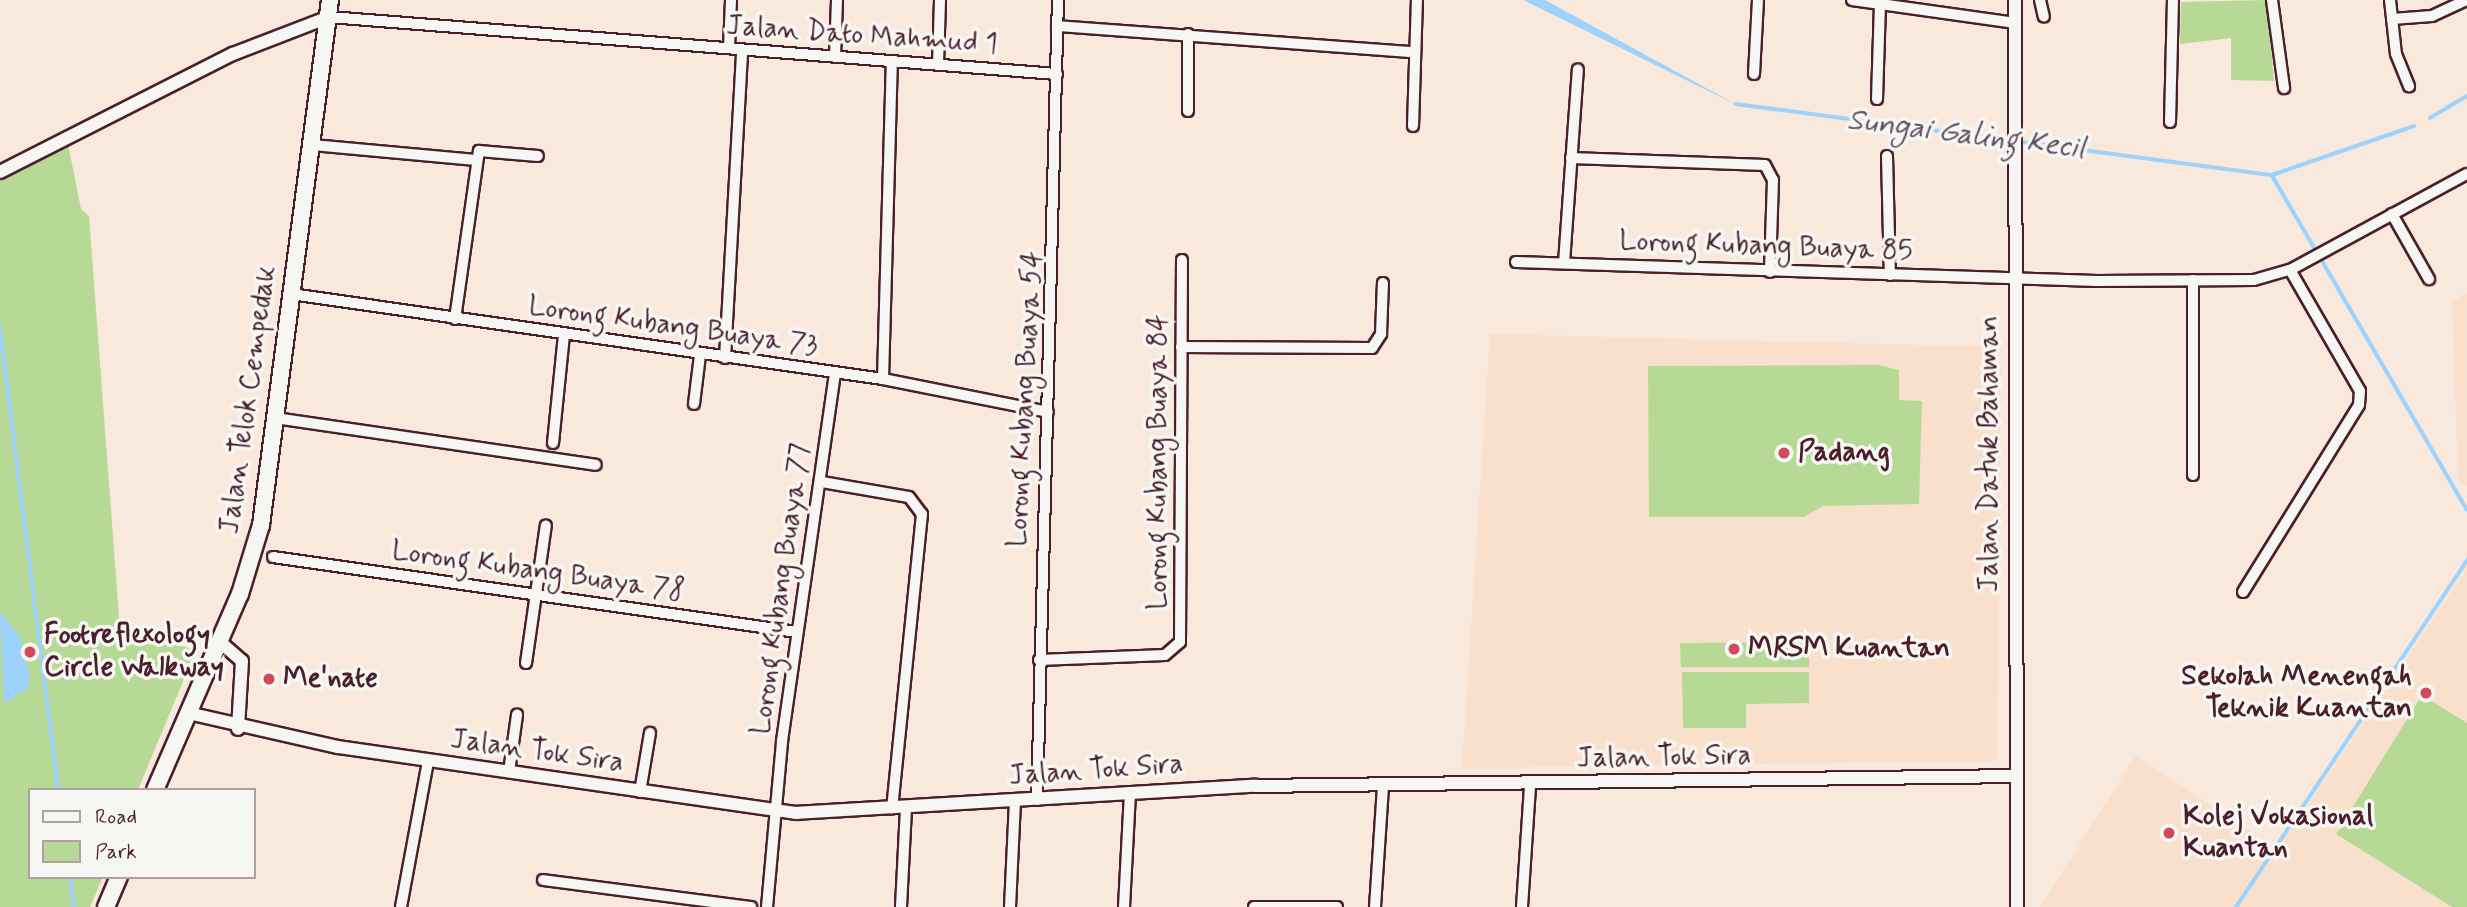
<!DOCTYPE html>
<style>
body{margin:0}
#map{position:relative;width:2467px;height:907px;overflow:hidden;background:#f8e9dc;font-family:Mynerve,sans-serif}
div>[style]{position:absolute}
.built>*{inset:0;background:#f9e0cd}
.green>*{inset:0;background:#b6da95}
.water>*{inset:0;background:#9cd2fb}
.stream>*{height:3.5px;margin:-1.75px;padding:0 1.75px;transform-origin:1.75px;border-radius:1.75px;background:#9cd2fb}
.roads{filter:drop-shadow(2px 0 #4a1f2b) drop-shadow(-2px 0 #4a1f2b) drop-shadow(0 2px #4a1f2b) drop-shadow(0 -2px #4a1f2b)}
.minor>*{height:10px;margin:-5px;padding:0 5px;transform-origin:5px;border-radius:5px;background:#f6f6f2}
.tertiary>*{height:12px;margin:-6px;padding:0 6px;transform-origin:6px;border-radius:6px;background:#f6f6f2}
.primary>*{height:16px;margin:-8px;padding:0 8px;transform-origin:8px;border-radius:8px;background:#f6f6f2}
.dots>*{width:19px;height:19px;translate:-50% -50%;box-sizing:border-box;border:4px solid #f6f6f2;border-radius:50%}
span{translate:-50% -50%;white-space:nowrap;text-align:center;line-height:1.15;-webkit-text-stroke:7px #f6f6f2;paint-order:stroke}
.street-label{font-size:28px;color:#4a1f2b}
.poi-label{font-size:28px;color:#4a1f2b;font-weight:700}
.left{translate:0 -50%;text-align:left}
.right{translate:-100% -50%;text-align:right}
.water-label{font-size:30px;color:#5e4c5f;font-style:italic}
.legend{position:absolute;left:28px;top:788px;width:228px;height:91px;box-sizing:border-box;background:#f6f6f2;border:2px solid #b1a0a2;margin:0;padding:9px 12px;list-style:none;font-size:21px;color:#4a1f2b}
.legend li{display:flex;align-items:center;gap:14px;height:35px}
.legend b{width:35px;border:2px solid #b1a0a2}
</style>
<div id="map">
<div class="built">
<div style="clip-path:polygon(2467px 293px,2467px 486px,2458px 481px,2452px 301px)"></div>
<div style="clip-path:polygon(1490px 334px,2001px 347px,1997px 761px,1462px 768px)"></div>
<div style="clip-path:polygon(2467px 569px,2467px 907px,2040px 907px,2136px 755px,2278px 850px)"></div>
</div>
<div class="green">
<div style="clip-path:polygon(2267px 0,2274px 81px,2231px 80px,2231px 38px,2180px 44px,2181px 2px)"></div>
<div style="clip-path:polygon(68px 144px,81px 209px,89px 216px,120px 630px,196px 650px,138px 790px,30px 790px,30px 877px,103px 877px,90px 907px,0 907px,0 179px)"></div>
<div style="clip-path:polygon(1878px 365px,1899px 370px,1899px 400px,1922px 401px,1919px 504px,1823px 506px,1804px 517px,1649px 517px,1648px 366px)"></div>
<div style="clip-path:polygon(1809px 642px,1809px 667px,1681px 667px,1680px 643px)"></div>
<div style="clip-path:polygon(1682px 672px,1809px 672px,1809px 703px,1746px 704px,1746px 728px,1683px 728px)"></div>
<div style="clip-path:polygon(2422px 695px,2467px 723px,2467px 907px,2452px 907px,2336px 834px)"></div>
</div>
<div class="water">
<div style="clip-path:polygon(1523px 0,1545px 0,1737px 105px)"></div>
<div style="clip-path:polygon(0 612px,19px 635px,30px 677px,27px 689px,4px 703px)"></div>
</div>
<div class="stream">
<div style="left:1736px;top:104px;width:541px;rotate:7.55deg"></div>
<div style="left:2272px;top:175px;width:150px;rotate:-19deg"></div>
<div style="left:2430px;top:118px;width:43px;rotate:-30.7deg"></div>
<div style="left:2272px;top:175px;width:83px;rotate:59.7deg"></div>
<div style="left:2323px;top:262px;width:286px;rotate:59.8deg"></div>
<div style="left:0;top:326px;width:468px;rotate:82.8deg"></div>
<div style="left:70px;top:877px;width:30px;rotate:82deg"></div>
<div style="left:2236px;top:907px;width:417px;rotate:-56.3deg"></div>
</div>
<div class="roads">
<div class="minor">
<div style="left:1852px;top:0;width:165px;rotate:8deg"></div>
<div style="left:2040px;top:0;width:17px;rotate:77deg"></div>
<div style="left:2272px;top:0;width:89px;rotate:82.2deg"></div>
<div style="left:2390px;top:0;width:54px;rotate:83.7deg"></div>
<div style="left:2396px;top:54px;width:35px;rotate:68deg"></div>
<div style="left:329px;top:17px;width:730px;rotate:4.48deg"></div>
<div style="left:2392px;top:19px;width:40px;rotate:-4.3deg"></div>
<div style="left:2432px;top:16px;width:38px;rotate:-25deg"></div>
<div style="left:1057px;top:26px;width:359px;rotate:4.2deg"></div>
<div style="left:729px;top:48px;width:48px;rotate:-87.6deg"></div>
<div style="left:835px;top:57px;width:57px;rotate:-88deg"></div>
<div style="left:938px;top:64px;width:64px;rotate:-88.2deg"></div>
<div style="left:1754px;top:74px;width:74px;rotate:-86.9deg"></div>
<div style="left:1877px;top:99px;width:94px;rotate:-88.2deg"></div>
<div style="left:1188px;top:111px;width:77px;rotate:-90deg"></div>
<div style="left:2170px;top:122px;width:122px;rotate:-88.6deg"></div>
<div style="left:1413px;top:126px;width:126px;rotate:-88.2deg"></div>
<div style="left:312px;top:145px;width:165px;rotate:5.2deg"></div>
<div style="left:1887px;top:156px;width:119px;rotate:88.6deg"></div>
<div style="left:1571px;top:158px;width:194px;rotate:2.1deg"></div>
<div style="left:1765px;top:165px;width:17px;rotate:62deg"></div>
<div style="left:1773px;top:180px;width:92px;rotate:91.9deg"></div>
<div style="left:2392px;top:214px;width:75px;rotate:60.4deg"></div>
<div style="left:1516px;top:262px;width:581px;rotate:1.87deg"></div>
<div style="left:2097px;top:281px;width:157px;rotate:-0.4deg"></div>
<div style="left:2254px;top:280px;width:37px;rotate:-16deg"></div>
<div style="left:2290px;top:270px;width:201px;rotate:-28.5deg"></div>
<div style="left:1564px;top:263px;width:194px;rotate:-85.9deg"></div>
<div style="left:291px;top:294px;width:598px;rotate:8.17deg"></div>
<div style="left:883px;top:379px;width:168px;rotate:11.3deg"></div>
<div style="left:455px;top:319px;width:170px;rotate:-81.9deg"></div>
<div style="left:479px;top:151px;width:59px;rotate:4.8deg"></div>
<div style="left:1181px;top:347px;width:191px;rotate:0.3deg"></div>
<div style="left:1372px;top:348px;width:17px;rotate:-57deg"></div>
<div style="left:1381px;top:334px;width:51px;rotate:-87.8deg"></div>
<div style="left:725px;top:358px;width:308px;rotate:-86.8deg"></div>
<div style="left:883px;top:379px;width:318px;rotate:-88.4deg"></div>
<div style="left:694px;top:404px;width:49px;rotate:-83deg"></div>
<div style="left:275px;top:418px;width:324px;rotate:8.3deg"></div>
<div style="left:553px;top:443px;width:109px;rotate:-84.2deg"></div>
<div style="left:2193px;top:475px;width:195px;rotate:-90deg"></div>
<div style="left:822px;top:482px;width:88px;rotate:9.8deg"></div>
<div style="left:909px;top:497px;width:21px;rotate:53deg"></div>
<div style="left:922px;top:514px;width:296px;rotate:95.8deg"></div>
<div style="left:273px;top:557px;width:529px;rotate:8.15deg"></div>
<div style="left:2243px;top:592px;width:220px;rotate:-58.2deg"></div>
<div style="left:2359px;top:405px;width:14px;rotate:-86deg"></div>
<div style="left:2360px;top:391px;width:140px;rotate:-120deg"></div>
<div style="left:1039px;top:660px;width:126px;rotate:-2.3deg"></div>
<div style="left:1165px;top:655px;width:20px;rotate:-41deg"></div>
<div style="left:1180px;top:642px;width:382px;rotate:-89.7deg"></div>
<div style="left:526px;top:663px;width:139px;rotate:-81.8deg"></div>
<div style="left:509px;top:772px;width:58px;rotate:-82deg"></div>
<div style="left:640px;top:792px;width:60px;rotate:-80.4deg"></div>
<div style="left:1037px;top:800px;width:800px;rotate:-88.5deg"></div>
<div style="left:543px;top:880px;width:210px;rotate:7.4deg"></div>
<div style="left:401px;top:907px;width:148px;rotate:-79.5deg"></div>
<div style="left:767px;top:907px;width:167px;rotate:-84.8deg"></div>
<div style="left:782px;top:741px;width:372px;rotate:-81.8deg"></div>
<div style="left:901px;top:907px;width:99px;rotate:-87.1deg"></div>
<div style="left:1010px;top:907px;width:106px;rotate:-87.3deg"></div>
<div style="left:1124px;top:907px;width:115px;rotate:-87deg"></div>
<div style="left:1254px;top:907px;width:83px"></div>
<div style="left:1375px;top:907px;width:121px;rotate:-86.2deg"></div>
<div style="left:1522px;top:907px;width:122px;rotate:-86.2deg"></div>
</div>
<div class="tertiary">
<div style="left:2015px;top:0;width:907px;rotate:89.87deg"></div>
<div style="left:0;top:172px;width:261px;rotate:-26.9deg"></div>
<div style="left:233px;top:54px;width:103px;rotate:-21.1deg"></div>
<div style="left:219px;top:641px;width:30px;rotate:41deg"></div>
<div style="left:242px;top:661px;width:68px;rotate:93.4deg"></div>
<div style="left:188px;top:713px;width:154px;rotate:12.8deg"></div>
<div style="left:338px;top:747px;width:463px;rotate:8.2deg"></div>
<div style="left:796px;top:813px;width:460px;rotate:-3.4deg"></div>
<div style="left:1255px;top:786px;width:761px;rotate:-0.75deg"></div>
</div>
<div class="primary">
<div style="left:155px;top:790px;width:214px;rotate:-66.6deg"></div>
<div style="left:240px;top:594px;width:72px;rotate:-73.1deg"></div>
<div style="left:261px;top:525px;width:530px;rotate:-82.51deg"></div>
<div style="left:106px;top:907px;width:33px;rotate:-67deg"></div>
</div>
</div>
<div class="dots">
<div style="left:1784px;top:453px;background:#d1495b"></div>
<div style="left:1734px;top:649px;background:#d1495b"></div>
<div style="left:30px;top:652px;background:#d1495b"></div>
<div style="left:269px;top:679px;background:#d1495b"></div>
<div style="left:2426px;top:693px;background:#d1495b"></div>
<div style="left:2169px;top:833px;background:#d1495b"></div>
</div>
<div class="street-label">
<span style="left:862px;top:36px;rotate:4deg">Jalan Dato Mahmud 1</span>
<span style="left:1766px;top:247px;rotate:2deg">Lorong Kubang Buaya 85</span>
<span style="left:673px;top:327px;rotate:8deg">Lorong Kubang Buaya 73</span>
<span style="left:1026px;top:399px;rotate:-87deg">Lorong Kubang Buaya 54</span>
<span style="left:249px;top:400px;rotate:-82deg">Jalan Telok Cempedak</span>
<span style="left:1990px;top:454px;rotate:-90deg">Jalan Datuk Bahaman</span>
<span style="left:1159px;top:462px;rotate:-90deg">Lorong Kubang Buaya 84</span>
<span style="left:538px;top:572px;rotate:8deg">Lorong Kubang Buaya 78</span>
<span style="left:782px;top:589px;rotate:-82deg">Lorong Kubang Buaya 77</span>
<span style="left:537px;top:752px;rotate:8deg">Jalan Tok Sira</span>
<span style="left:1664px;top:758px;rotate:-1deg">Jalan Tok Sira</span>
<span style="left:1096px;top:771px;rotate:-4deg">Jalan Tok Sira</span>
</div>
<div class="poi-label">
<span class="left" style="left:1798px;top:453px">Padang</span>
<span class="left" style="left:44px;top:652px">Footreflexology<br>Circle Walkway</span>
<span class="left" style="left:1748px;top:649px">MRSM Kuantan</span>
<span class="right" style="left:2412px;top:693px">Sekolah Menengah<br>Teknik Kuantan</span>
<span class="left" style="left:283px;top:679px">Me'nate</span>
<span class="left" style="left:2183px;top:833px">Kolej Vokasional<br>Kuantan</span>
</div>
<div class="water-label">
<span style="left:1966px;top:135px;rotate:7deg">Sungai Galing Kecil</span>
</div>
<ul class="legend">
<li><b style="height:9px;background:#f6f6f2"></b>Road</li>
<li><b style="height:19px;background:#b6da95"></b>Park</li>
</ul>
</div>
